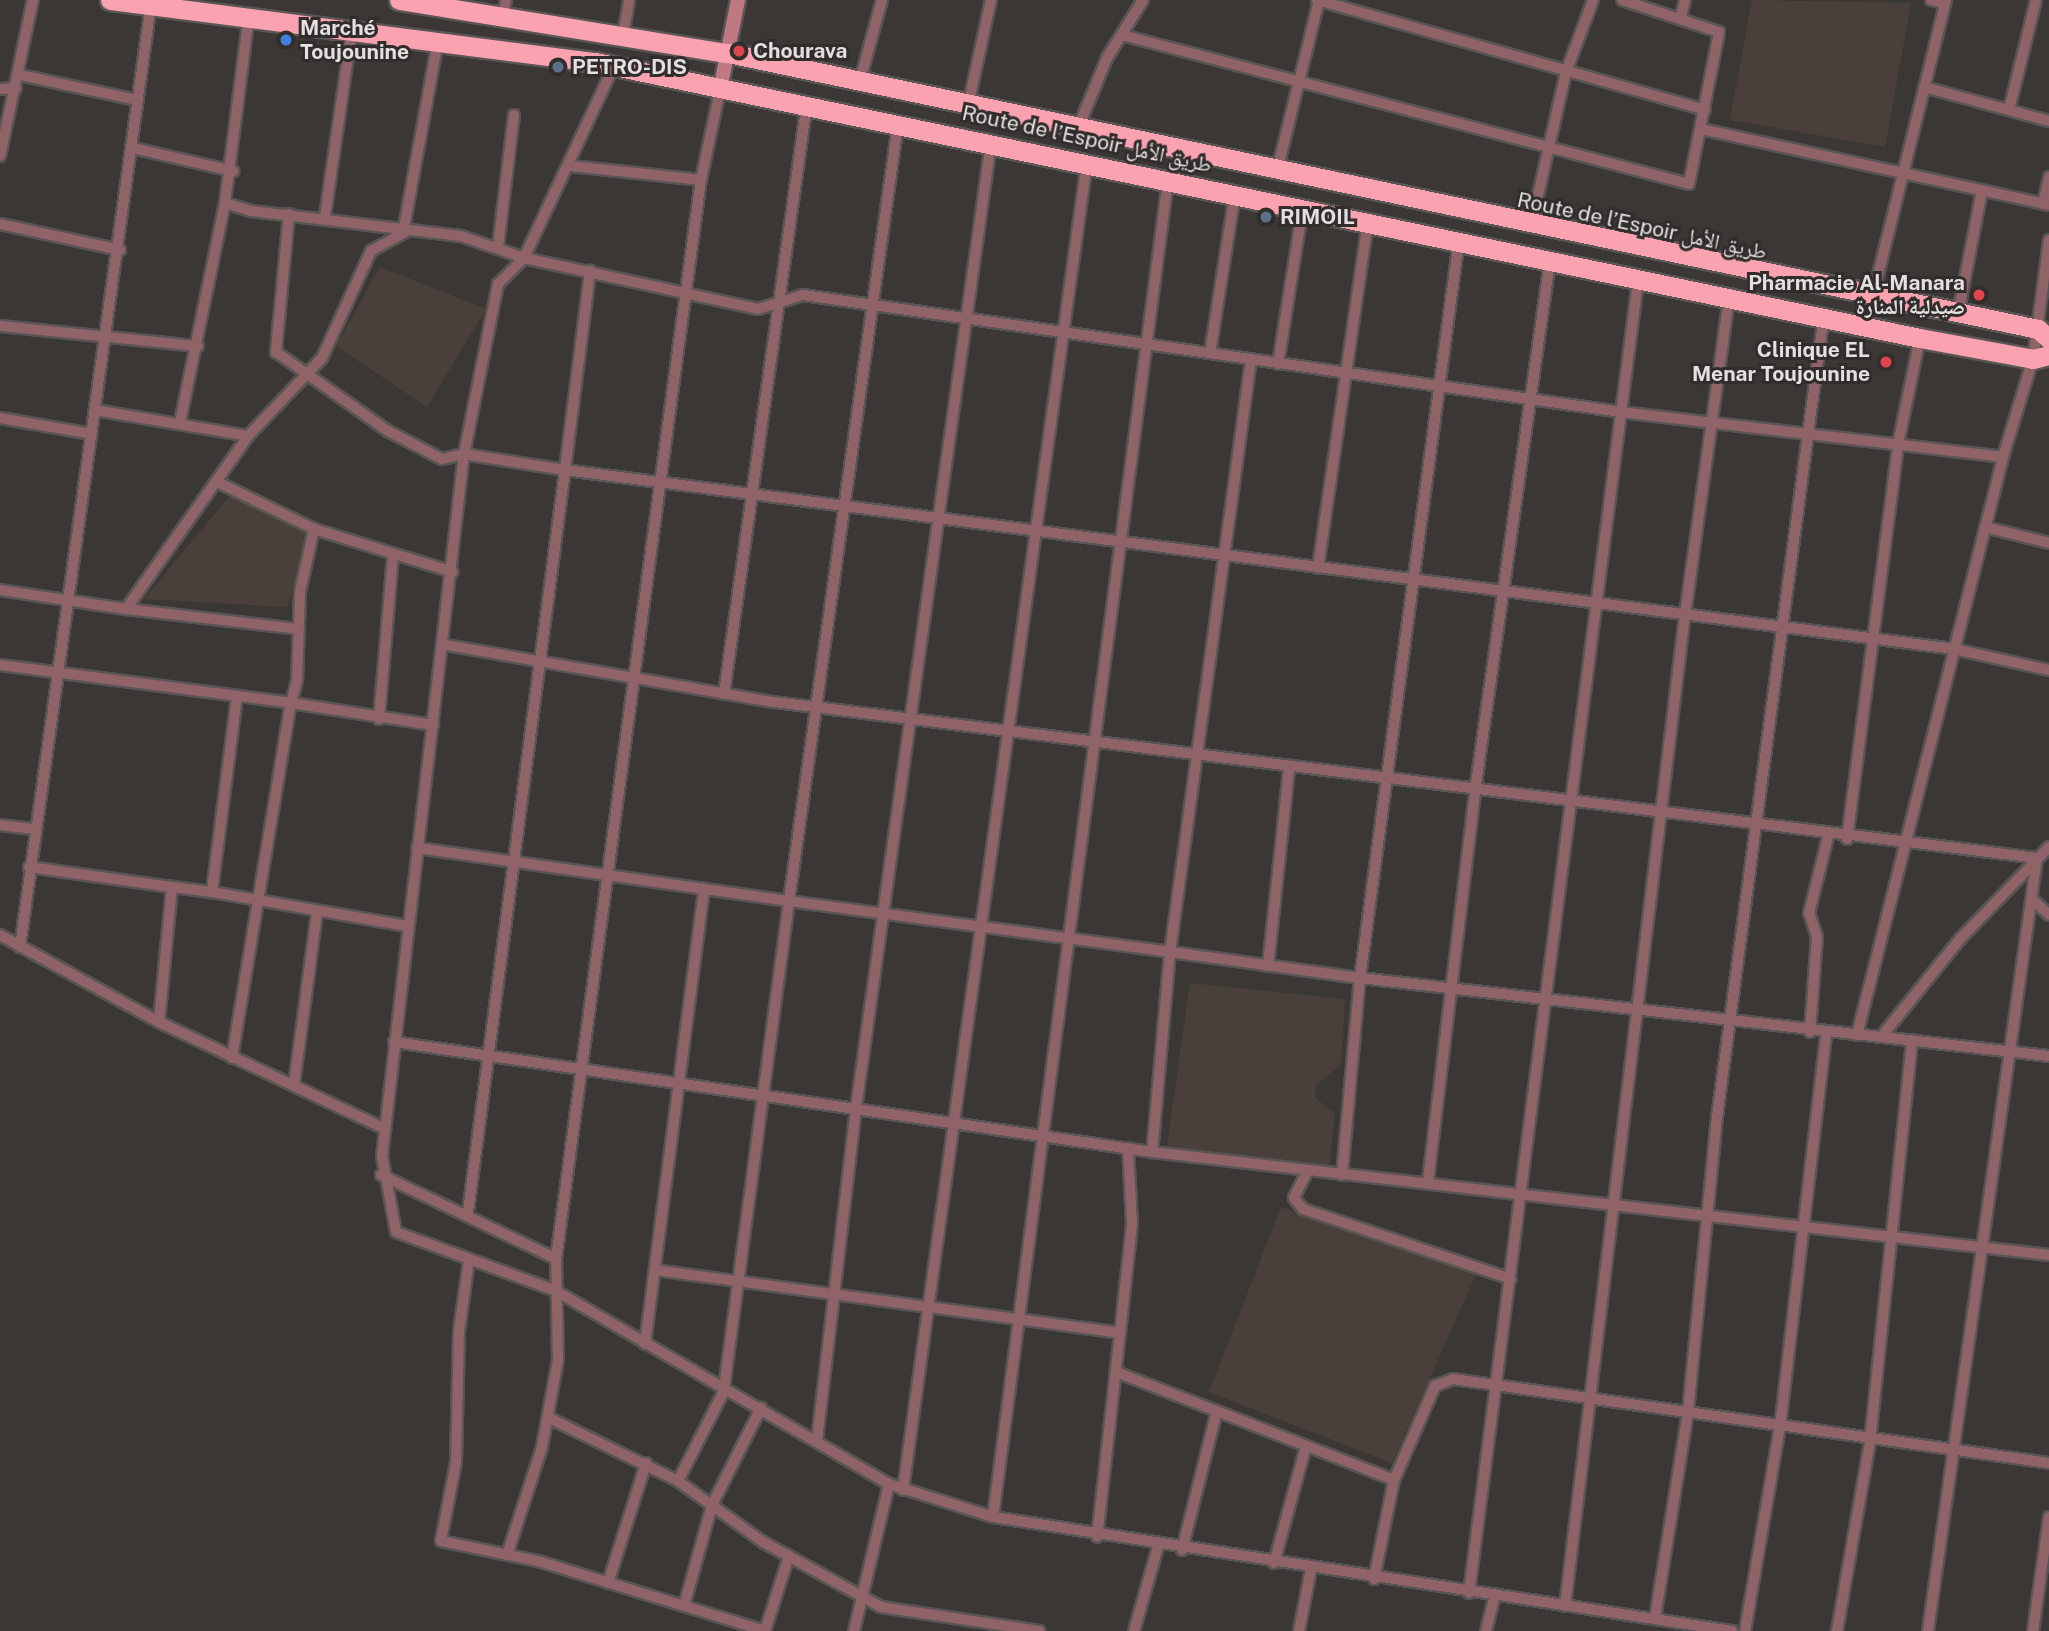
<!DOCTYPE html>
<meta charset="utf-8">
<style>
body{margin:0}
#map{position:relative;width:2049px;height:1631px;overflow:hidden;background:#3b3735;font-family:"Public Sans","Noto Naskh Arabic",sans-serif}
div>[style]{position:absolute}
.built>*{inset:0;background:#4a403b}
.roads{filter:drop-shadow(2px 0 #595554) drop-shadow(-2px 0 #595554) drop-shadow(0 2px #595554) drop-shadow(0 -2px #595554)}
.street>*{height:10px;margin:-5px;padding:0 5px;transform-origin:5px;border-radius:5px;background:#906369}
.secondary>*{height:14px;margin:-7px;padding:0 7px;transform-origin:7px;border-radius:7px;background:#c07984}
.highway>*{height:19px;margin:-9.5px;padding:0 9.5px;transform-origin:9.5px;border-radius:9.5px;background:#faa2af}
.dots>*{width:19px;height:19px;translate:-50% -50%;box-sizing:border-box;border:4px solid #312d2b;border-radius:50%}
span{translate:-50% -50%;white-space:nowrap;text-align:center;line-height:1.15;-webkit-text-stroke:6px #312d2b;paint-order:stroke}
.poi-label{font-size:21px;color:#e3e0df;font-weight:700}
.left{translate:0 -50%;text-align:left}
.right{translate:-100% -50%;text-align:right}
.street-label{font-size:21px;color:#e3e0df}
</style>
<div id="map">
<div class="built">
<div style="clip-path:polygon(1752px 0,1911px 3px,1885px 147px,1730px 120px)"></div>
<div style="clip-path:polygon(380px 267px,486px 309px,427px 407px,336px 346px)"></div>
<div style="clip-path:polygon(233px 492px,312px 531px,287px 607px,144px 599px)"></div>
<div style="clip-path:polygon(1190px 983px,1345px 999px,1341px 1065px,1316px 1085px,1315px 1098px,1335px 1113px,1329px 1171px,1166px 1153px)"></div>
<div style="clip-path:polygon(1281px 1207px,1476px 1274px,1392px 1463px,1209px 1392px)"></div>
</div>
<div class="roads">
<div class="street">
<div style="left:1317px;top:0;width:403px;rotate:15.8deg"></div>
<div style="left:1931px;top:0;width:14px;rotate:12deg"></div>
<div style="left:249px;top:15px;width:190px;rotate:97.3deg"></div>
<div style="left:225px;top:203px;width:27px;rotate:17deg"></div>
<div style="left:251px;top:211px;width:211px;rotate:6.8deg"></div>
<div style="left:461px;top:236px;width:67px;rotate:19.2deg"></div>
<div style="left:524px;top:258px;width:239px;rotate:12.3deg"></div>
<div style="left:758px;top:309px;width:47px;rotate:-17.3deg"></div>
<div style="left:803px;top:295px;width:826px;rotate:8.14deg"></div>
<div style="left:1621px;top:412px;width:385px;rotate:6.7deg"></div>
<div style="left:1681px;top:16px;width:16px;rotate:-76deg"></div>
<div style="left:503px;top:17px;width:17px;rotate:-80deg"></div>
<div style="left:623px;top:35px;width:36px;rotate:-80deg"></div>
<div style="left:1122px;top:35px;width:586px;rotate:14.72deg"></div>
<div style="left:1689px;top:184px;width:155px;rotate:-78.8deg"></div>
<div style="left:1719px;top:32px;width:102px;rotate:-161.7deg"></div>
<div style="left:614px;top:66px;width:212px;rotate:115.1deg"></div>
<div style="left:524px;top:258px;width:37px;rotate:135deg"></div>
<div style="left:498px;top:284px;width:173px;rotate:101.3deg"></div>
<div style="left:464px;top:454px;width:707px;rotate:96.66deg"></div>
<div style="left:382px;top:1156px;width:77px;rotate:79.6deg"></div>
<div style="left:396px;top:1232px;width:171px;rotate:20.2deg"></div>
<div style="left:556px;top:1291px;width:385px;rotate:30.1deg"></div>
<div style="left:889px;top:1484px;width:109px;rotate:17.6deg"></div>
<div style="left:993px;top:1517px;width:748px;rotate:8.77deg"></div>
<div style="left:20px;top:75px;width:120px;rotate:12.1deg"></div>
<div style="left:859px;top:84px;width:87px;rotate:-74.7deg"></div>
<div style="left:1924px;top:87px;width:130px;rotate:15.2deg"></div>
<div style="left:0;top:89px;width:16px;rotate:-4deg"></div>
<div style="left:968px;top:106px;width:108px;rotate:-77.8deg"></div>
<div style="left:2009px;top:110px;width:113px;rotate:-76.2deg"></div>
<div style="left:898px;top:124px;width:785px;rotate:97.99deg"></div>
<div style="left:789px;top:901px;width:384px;rotate:7.6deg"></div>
<div style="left:1170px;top:952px;width:201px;rotate:95.1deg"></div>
<div style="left:1078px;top:128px;width:76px;rotate:-67.5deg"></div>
<div style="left:1107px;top:58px;width:68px;rotate:-58.2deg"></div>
<div style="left:1701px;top:129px;width:356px;rotate:12.3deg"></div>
<div style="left:133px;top:148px;width:103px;rotate:13deg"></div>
<div style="left:0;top:156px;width:159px;rotate:-78.1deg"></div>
<div style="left:571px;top:166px;width:131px;rotate:6.1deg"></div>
<div style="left:1277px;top:171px;width:176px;rotate:-76.2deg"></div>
<div style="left:2043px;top:204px;width:28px;rotate:-77deg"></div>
<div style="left:289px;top:214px;width:139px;rotate:95.4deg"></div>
<div style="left:276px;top:352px;width:137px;rotate:35.2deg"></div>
<div style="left:388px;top:431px;width:61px;rotate:27.4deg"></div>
<div style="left:442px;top:459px;width:23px;rotate:-13deg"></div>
<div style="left:464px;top:454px;width:102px;rotate:9deg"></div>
<div style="left:565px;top:470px;width:201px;rotate:-82.8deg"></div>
<div style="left:325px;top:216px;width:189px;rotate:-81.8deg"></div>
<div style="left:0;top:224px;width:123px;rotate:12.2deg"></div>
<div style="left:1531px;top:226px;width:158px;rotate:-77.2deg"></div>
<div style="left:1566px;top:72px;width:77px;rotate:-69.4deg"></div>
<div style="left:498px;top:247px;width:133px;rotate:-83.1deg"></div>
<div style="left:1873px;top:295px;width:304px;rotate:-76.1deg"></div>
<div style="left:1958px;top:314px;width:126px;rotate:-79deg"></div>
<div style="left:0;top:326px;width:199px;rotate:5.8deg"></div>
<div style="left:1210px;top:353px;width:162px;rotate:-81.1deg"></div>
<div style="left:1251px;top:360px;width:598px;rotate:97.79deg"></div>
<div style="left:1170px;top:952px;width:192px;rotate:7.8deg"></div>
<div style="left:1360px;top:978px;width:745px;rotate:-82.36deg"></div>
<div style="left:1278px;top:364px;width:160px;rotate:-81deg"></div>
<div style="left:95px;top:410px;width:155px;rotate:9.6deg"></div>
<div style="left:0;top:418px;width:93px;rotate:9.9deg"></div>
<div style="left:180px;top:422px;width:224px;rotate:-78.4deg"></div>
<div style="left:217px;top:482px;width:108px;rotate:25.9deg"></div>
<div style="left:314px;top:529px;width:145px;rotate:17.2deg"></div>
<div style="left:1985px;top:527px;width:66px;rotate:14deg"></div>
<div style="left:1318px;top:568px;width:351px;rotate:-81.8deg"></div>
<div style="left:0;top:590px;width:127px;rotate:8.6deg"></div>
<div style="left:126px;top:609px;width:212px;rotate:-54.8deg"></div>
<div style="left:248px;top:436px;width:108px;rotate:-46.5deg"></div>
<div style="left:322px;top:358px;width:118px;rotate:-65.4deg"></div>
<div style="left:371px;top:251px;width:37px;rotate:-29deg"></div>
<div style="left:403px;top:233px;width:196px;rotate:-79.7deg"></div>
<div style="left:126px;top:609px;width:173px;rotate:6.6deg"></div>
<div style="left:446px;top:645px;width:333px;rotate:9.9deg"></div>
<div style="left:774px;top:702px;width:1273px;rotate:7.04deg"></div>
<div style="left:0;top:665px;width:293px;rotate:7.4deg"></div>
<div style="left:291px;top:703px;width:24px;rotate:-75deg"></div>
<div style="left:297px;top:680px;width:88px;rotate:-88deg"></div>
<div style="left:300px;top:592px;width:65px;rotate:-77.5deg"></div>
<div style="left:724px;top:694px;width:597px;rotate:-82.01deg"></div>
<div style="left:237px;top:696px;width:198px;rotate:97.3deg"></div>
<div style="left:212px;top:892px;width:197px;rotate:9.9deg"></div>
<div style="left:379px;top:719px;width:164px;rotate:-85.1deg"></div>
<div style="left:0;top:825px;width:34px;rotate:7deg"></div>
<div style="left:1847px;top:839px;width:398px;rotate:-82.6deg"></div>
<div style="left:1898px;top:444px;width:108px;rotate:-78.3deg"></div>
<div style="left:417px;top:848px;width:376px;rotate:8.1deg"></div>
<div style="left:789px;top:901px;width:494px;rotate:97.6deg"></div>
<div style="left:724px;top:1391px;width:101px;rotate:117.1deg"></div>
<div style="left:29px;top:867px;width:144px;rotate:8deg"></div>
<div style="left:2032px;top:899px;width:23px;rotate:43deg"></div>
<div style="left:0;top:935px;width:181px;rotate:28.7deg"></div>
<div style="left:159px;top:1022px;width:250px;rotate:25.3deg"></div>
<div style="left:20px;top:947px;width:952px;rotate:-82.09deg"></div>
<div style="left:1268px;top:966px;width:198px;rotate:-83.9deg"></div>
<div style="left:159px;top:1022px;width:136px;rotate:-84.5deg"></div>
<div style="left:172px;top:887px;width:40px;rotate:7.1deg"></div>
<div style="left:1810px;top:1032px;width:95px;rotate:-85.8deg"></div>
<div style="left:1817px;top:937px;width:25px;rotate:-108deg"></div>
<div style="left:1809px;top:913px;width:78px;rotate:-76deg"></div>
<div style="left:1857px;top:1035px;width:596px;rotate:-75.82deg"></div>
<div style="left:2003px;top:457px;width:102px;rotate:-73deg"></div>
<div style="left:2033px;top:359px;width:120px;rotate:-82.3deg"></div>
<div style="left:1881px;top:1037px;width:126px;rotate:-51.1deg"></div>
<div style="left:1960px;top:939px;width:128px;rotate:-45.9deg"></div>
<div style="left:394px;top:1042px;width:766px;rotate:8.26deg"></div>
<div style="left:1152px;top:1152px;width:903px;rotate:6.55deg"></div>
<div style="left:232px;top:1058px;width:360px;rotate:-80.6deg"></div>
<div style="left:291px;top:703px;width:144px;rotate:8.8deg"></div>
<div style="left:294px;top:1085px;width:174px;rotate:-82.4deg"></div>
<div style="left:1308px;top:1170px;width:31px;rotate:117deg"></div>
<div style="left:1294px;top:1198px;width:14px;rotate:51deg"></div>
<div style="left:1303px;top:1209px;width:219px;rotate:18.6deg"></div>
<div style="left:381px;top:1175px;width:194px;rotate:25.6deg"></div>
<div style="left:1342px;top:1175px;width:198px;rotate:-84.8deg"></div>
<div style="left:1360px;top:978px;width:693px;rotate:6.46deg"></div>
<div style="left:1428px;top:1181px;width:393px;rotate:-83.1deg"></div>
<div style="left:1475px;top:791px;width:535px;rotate:-81.95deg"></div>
<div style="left:468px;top:1212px;width:748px;rotate:-82.55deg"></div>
<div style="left:565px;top:470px;width:1400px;rotate:7.34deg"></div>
<div style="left:1954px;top:649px;width:97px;rotate:12.5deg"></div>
<div style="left:469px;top:1260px;width:72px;rotate:98deg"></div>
<div style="left:459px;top:1331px;width:131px;rotate:91.3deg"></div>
<div style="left:456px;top:1462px;width:80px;rotate:100.8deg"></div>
<div style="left:441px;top:1541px;width:99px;rotate:11.7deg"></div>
<div style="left:538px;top:1561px;width:238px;rotate:17.1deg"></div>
<div style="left:655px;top:1270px;width:469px;rotate:7.7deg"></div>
<div style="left:1120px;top:1333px;width:205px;rotate:96.4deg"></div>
<div style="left:1120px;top:1333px;width:110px;rotate:-83.7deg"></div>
<div style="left:1132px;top:1224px;width:76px;rotate:-93deg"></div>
<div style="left:645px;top:1344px;width:459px;rotate:-82.6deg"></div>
<div style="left:1116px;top:1372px;width:298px;rotate:21.2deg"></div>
<div style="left:1394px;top:1480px;width:101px;rotate:101.4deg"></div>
<div style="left:549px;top:1418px;width:144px;rotate:26deg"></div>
<div style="left:678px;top:1481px;width:105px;rotate:35.7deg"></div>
<div style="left:763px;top:1542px;width:135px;rotate:28.8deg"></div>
<div style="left:881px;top:1607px;width:160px;rotate:8.6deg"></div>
<div style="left:817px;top:1440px;width:334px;rotate:-83.3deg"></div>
<div style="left:856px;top:1108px;width:975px;rotate:-82.04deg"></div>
<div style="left:1394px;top:1480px;width:103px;rotate:-66.4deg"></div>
<div style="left:1435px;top:1386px;width:19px;rotate:-21deg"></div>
<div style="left:1453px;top:1379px;width:602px;rotate:8.02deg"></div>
<div style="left:903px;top:1490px;width:1340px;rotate:-82.11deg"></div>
<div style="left:993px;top:1517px;width:1348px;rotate:-82.54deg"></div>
<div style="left:1182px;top:1550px;width:143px;rotate:-75.9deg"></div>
<div style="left:507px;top:1555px;width:114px;rotate:-72deg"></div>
<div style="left:542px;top:1447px;width:88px;rotate:-79.6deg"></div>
<div style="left:558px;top:1360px;width:101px;rotate:-91.1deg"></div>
<div style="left:556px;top:1259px;width:1089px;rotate:-82.35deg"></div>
<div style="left:701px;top:180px;width:92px;rotate:-78.1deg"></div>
<div style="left:1274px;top:1563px;width:121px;rotate:-74.7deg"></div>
<div style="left:608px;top:1583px;width:126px;rotate:-72.4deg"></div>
<div style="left:1469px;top:1593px;width:1323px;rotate:-82.66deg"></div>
<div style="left:684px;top:1606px;width:105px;rotate:-74.5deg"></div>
<div style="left:712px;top:1505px;width:109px;rotate:-63.2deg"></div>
<div style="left:1565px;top:1606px;width:998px;rotate:-83.1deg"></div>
<div style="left:1685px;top:615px;width:320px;rotate:-82.1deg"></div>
<div style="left:1655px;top:1618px;width:209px;rotate:-80.9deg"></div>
<div style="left:1688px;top:1412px;width:288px;rotate:-84.4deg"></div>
<div style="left:1716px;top:1125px;width:817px;rotate:-82.41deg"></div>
<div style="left:765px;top:1631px;width:79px;rotate:-72.3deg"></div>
<div style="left:854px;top:1631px;width:151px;rotate:-76.6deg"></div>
<div style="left:1134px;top:1631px;width:87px;rotate:-74.1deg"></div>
<div style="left:1299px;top:1631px;width:63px;rotate:-79deg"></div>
<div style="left:1486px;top:1631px;width:36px;rotate:-76deg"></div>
<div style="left:1745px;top:1631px;width:207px;rotate:-80.3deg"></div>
<div style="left:1780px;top:1427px;width:396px;rotate:-83.3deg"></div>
<div style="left:1837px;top:1631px;width:193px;rotate:-80.1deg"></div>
<div style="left:1870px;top:1441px;width:403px;rotate:-84deg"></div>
<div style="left:1928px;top:1631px;width:781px;rotate:-81.97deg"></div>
<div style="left:2033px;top:1631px;width:115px;rotate:-82deg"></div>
</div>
<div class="secondary">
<div style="left:720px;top:90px;width:92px;rotate:-78.7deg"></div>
</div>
<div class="highway">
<div style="left:110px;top:0;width:489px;rotate:7.3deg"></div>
<div style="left:595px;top:62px;width:1353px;rotate:11.77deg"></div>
<div style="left:1920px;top:338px;width:115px;rotate:10.5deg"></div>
<div style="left:2033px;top:359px;width:16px;rotate:-14deg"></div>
<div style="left:399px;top:0;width:333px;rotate:9.2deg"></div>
<div style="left:728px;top:53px;width:1339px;rotate:11.9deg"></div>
<div style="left:2038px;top:329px;width:15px;rotate:42deg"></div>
</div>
</div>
<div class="dots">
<div style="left:286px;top:40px;background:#3f7fe0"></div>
<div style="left:739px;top:51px;background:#e0444e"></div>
<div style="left:558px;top:67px;background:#5c6f8a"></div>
<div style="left:1266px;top:217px;background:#5c6f8a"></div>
<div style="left:1979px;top:295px;background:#e0444e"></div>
<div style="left:1886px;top:362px;background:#e0444e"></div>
</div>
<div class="poi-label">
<span class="left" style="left:300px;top:40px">Marché<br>Toujounine</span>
<span class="left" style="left:753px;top:51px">Chourava</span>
<span class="left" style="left:572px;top:67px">PETRO-DIS</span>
<span class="left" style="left:1280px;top:217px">RIMOIL</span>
<span class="right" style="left:1965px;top:295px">Pharmacie Al-Manara<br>صيدلية المنارة</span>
<span class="right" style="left:1870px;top:362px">Clinique EL<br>Menar Toujounine</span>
</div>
<div class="street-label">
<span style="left:1087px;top:139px;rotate:12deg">Route de l’Espoir طريق الأمل</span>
<span style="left:1642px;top:226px;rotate:12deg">Route de l’Espoir طريق الأمل</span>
</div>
</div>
